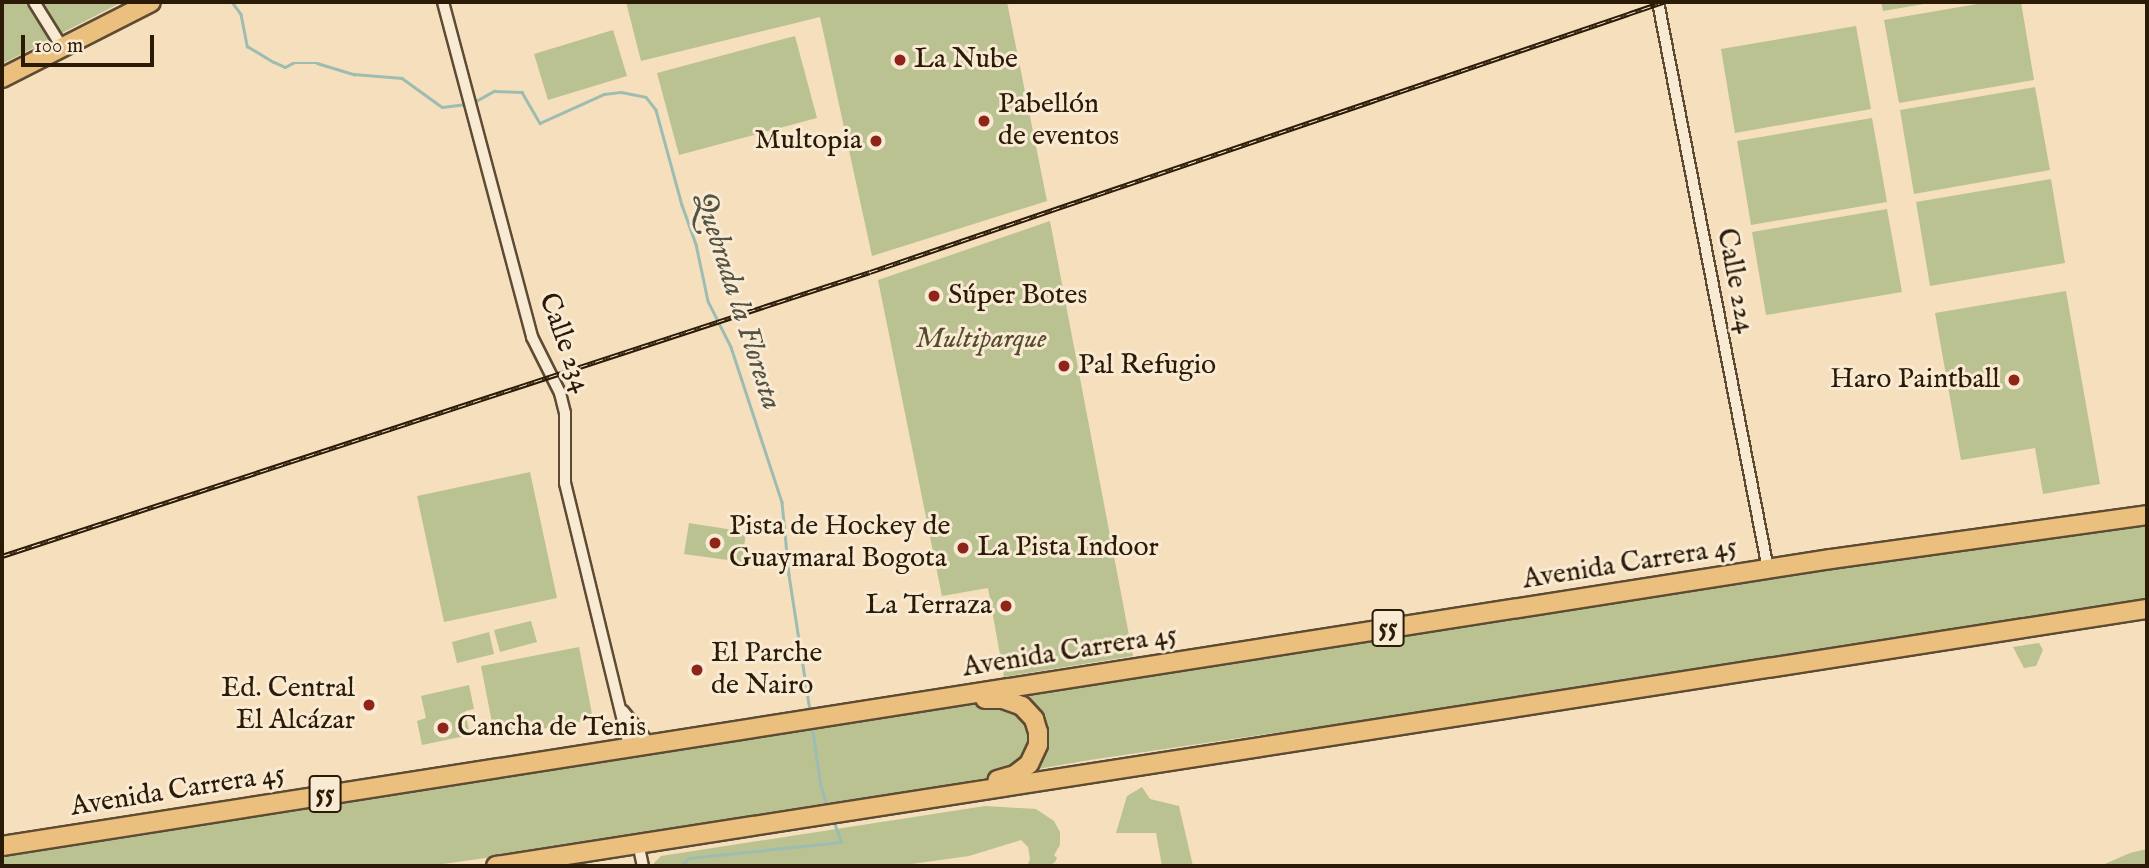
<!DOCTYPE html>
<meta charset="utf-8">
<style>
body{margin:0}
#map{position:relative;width:2149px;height:868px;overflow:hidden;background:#f6dfbc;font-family:"IM FELL English",serif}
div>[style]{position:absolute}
.green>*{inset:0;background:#bac292}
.stream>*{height:2.5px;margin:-1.25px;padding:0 1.25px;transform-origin:1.25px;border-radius:1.25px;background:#9dbcb2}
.roads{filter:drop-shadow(2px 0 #5d4b34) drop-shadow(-2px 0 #5d4b34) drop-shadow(0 2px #5d4b34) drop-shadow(0 -2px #5d4b34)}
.minor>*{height:10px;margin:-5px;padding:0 5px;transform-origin:5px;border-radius:5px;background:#f9ead3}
.primary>*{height:18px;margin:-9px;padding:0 9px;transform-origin:9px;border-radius:9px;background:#ebc07e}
.trunk>*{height:18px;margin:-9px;padding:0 9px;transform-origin:9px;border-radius:9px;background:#ebc07e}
.rail>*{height:5px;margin-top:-2.5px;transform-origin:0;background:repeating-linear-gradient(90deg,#f9ead3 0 8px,#2a1a06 0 16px);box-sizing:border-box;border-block:2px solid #2a1a06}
.dots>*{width:19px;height:19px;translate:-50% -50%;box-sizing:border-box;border:4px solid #f9ead3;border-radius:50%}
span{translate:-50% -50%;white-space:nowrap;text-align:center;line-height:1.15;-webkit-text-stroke:6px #f9ead3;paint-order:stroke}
.shield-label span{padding:2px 5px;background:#f9ead3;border:2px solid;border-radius:5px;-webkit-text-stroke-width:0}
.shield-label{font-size:26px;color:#2a1a06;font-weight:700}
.poi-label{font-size:28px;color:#2a1a06}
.left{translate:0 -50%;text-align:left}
.right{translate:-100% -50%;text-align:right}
.street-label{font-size:28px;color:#2a1a06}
.park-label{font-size:28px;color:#554c30;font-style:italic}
.water-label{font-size:30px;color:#525342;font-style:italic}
.frame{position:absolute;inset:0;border:4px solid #2a1a06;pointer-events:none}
.scale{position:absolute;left:21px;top:35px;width:133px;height:32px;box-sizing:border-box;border:4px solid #2a1a06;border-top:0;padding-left:9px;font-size:21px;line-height:24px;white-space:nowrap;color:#2a1a06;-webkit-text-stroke:5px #f9ead3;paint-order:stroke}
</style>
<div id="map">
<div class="green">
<div style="clip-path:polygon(2px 2px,122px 2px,2px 64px)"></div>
<div style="clip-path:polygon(626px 2px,1007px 2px,1047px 201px,872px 256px,820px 17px,641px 61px)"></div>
<div style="clip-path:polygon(1881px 2px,1936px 2px,1883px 11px)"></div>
<div style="clip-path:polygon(1989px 2px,2021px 2px,2034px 80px,1899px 103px,1884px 20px)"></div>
<div style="clip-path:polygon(1856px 26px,1871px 109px,1735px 133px,1721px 49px)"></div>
<div style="clip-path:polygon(613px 30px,627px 76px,548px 100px,534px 54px)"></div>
<div style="clip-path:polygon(795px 36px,817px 118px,679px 155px,657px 73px)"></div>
<div style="clip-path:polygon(2035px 87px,2050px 170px,1914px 194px,1900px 110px)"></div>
<div style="clip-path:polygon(1872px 118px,1887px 202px,1751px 225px,1737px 141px)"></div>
<div style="clip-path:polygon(2051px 179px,2065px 263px,1930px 286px,1916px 202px)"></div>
<div style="clip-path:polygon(1887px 209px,1902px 292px,1766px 315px,1752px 232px)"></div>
<div style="clip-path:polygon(1050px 221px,1133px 656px,1004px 677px,988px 588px,942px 596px,878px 280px)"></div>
<div style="clip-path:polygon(2066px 291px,2100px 484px,2043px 494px,2035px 448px,1961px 460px,1935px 313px)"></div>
<div style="clip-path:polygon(530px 472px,557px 598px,444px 622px,417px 496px)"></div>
<div style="clip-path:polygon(2147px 521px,2147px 602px,2045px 614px,1575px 689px,1090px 760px,698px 828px,429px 866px,2px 866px,2px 857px,82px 841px,1781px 574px)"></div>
<div style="clip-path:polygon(689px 523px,746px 532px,742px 562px,684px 554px)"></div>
<div style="clip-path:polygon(531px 621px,537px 642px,500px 652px,494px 630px)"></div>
<div style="clip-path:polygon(489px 632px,494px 654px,457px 663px,452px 642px)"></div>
<div style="clip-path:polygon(2039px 643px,2043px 650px,2036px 666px,2024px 668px,2013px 647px)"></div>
<div style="clip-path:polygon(579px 647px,593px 719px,495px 738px,481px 666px)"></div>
<div style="clip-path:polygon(469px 685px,474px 709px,465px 711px,470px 735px,422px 745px,417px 721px,426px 718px,421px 696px)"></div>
<div style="clip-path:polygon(1142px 787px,1150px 799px,1179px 806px,1193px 866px,1162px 866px,1156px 833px,1116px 833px,1127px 796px)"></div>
<div style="clip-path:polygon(985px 806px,1036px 809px,1054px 821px,1060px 832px,1060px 845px,1054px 855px,1057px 858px,1055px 862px,1050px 866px,1027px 866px,1030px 859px,1028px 847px,1021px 840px,969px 856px,897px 866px,654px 866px,654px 863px,661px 856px)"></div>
<div style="clip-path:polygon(2147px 849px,2147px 866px,2100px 866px,2130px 853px)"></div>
</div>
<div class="stream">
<div style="left:232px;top:2px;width:15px;rotate:53deg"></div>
<div style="left:241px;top:14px;width:33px;rotate:79deg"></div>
<div style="left:247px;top:46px;width:31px;rotate:31deg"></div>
<div style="left:274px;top:62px;width:12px;rotate:24deg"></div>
<div style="left:285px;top:67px;width:9px;rotate:-27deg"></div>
<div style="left:293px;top:63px;width:24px"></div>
<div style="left:317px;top:63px;width:39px;rotate:17deg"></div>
<div style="left:354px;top:74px;width:48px;rotate:4.8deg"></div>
<div style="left:402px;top:78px;width:49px;rotate:35.9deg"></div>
<div style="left:442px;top:107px;width:26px;rotate:-7deg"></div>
<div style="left:474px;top:102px;width:23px;rotate:-29deg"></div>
<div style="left:494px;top:91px;width:28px;rotate:2deg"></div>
<div style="left:522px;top:92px;width:36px;rotate:60deg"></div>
<div style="left:540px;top:123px;width:70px;rotate:-24.4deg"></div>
<div style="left:604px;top:94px;width:17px;rotate:-7deg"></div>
<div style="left:621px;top:92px;width:25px;rotate:11deg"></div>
<div style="left:646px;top:97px;width:16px;rotate:52deg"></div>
<div style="left:656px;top:110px;width:98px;rotate:74.7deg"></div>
<div style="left:682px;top:205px;width:41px;rotate:70.3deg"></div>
<div style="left:696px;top:244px;width:58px;rotate:78.1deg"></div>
<div style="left:708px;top:301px;width:51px;rotate:63.4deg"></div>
<div style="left:731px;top:347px;width:163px;rotate:71.8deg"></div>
<div style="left:782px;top:502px;width:73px;rotate:84.5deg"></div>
<div style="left:789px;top:575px;width:138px;rotate:81.2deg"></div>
<div style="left:812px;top:725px;width:62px;rotate:81.6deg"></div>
<div style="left:821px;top:786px;width:22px;rotate:72deg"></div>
<div style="left:681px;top:866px;width:11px;rotate:-45deg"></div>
<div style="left:689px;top:858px;width:153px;rotate:-6deg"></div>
<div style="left:841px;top:842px;width:23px;rotate:-110deg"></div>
</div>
<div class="roads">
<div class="minor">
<div style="left:34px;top:2px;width:53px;rotate:58.1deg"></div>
<div style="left:443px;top:2px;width:347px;rotate:75.1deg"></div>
<div style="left:532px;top:337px;width:63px;rotate:63.4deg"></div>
<div style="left:560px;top:393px;width:21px;rotate:76deg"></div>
<div style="left:565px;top:413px;width:70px;rotate:90deg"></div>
<div style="left:565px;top:483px;width:270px;rotate:76.3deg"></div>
<div style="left:1658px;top:2px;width:578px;rotate:79.02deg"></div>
<div style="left:623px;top:711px;width:41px;rotate:50.9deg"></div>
<div style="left:638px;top:843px;width:24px;rotate:78deg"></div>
</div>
<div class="primary">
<div style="left:2px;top:78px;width:167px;rotate:-27deg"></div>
</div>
<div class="trunk">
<div style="left:985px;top:699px;width:18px"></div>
<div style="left:1003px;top:699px;width:20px;rotate:20deg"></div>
<div style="left:1022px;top:706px;width:18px;rotate:47deg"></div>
<div style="left:1034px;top:719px;width:14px;rotate:73deg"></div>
<div style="left:1038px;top:732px;width:13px;rotate:90deg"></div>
<div style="left:1038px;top:745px;width:21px;rotate:115deg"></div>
<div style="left:1029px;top:764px;width:18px;rotate:142deg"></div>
<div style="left:1015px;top:775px;width:18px;rotate:164deg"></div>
<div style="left:2px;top:846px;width:1851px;rotate:-8.92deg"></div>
<div style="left:1831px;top:559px;width:319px;rotate:-7.9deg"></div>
<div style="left:496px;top:866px;width:1671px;rotate:-8.85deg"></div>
</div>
</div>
<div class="rail">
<div style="left:2px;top:556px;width:913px;rotate:-18.12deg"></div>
<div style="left:870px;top:272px;width:838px;rotate:-18.8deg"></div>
</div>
<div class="dots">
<div style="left:900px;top:60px;background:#8f2418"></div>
<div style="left:984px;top:121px;background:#8f2418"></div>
<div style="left:876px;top:141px;background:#8f2418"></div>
<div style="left:934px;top:296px;background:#8f2418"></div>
<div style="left:1064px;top:366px;background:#8f2418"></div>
<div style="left:2014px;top:380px;background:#8f2418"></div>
<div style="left:715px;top:543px;background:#8f2418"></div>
<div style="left:963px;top:548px;background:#8f2418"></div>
<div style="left:1006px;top:606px;background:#8f2418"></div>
<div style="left:697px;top:670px;background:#8f2418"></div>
<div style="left:369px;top:705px;background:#8f2418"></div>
<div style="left:443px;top:728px;background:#8f2418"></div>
</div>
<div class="shield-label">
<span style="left:1388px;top:628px">55</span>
<span style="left:325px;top:794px">55</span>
</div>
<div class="poi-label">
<span class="left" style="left:914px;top:60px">La Nube</span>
<span class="left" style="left:998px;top:121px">Pabellón<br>de eventos</span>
<span class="right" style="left:862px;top:141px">Multopia</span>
<span class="left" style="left:948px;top:296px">Súper Botes</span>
<span class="left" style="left:1078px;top:366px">Pal Refugio</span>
<span class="right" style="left:2000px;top:380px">Haro Paintball</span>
<span class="left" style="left:729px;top:543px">Pista de Hockey de<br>Guaymaral Bogota</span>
<span class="left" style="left:977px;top:548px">La Pista Indoor</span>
<span class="right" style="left:992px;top:606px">La Terraza</span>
<span class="left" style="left:711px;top:670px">El Parche<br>de Nairo</span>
<span class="right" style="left:355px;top:705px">Ed. Central<br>El Alcázar</span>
<span class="left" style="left:457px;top:728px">Cancha de Tenis</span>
</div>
<div class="street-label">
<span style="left:1735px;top:281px;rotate:79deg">Calle 224</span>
<span style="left:564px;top:343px;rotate:70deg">Calle 234</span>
<span style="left:1630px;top:564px;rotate:-9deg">Avenida Carrera 45</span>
<span style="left:1070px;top:652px;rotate:-9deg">Avenida Carrera 45</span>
<span style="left:178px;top:791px;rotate:-9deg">Avenida Carrera 45</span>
</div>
<div class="park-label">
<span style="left:981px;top:340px">Multiparque</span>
</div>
<div class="water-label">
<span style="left:737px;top:301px;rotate:72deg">Quebrada la Floresta</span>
</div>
<div class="frame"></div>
<div class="scale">100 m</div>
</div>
